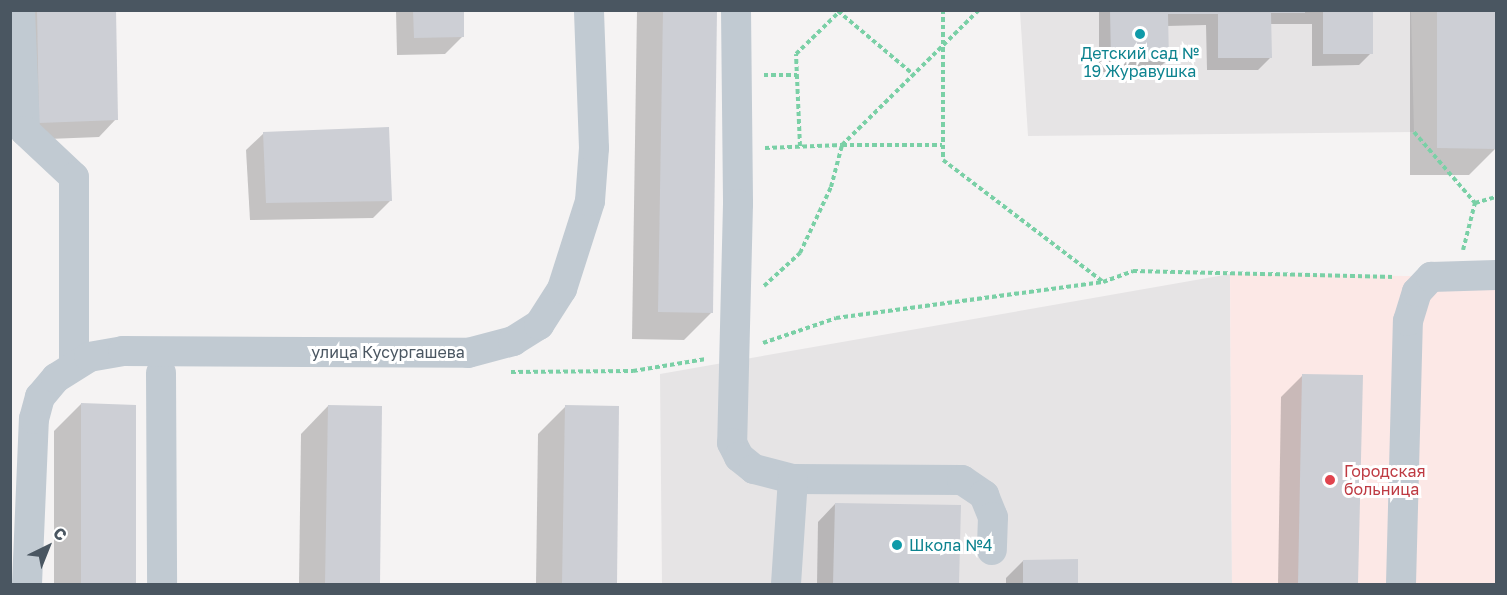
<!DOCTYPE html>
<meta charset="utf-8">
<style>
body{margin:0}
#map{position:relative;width:1507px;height:595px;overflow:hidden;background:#f5f3f3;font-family:"Golos Text",sans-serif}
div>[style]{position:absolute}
.education>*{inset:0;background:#e6e4e5}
.medical>*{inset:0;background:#fce8e6}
.shadow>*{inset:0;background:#0003}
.building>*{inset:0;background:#cdcfd5}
.path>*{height:4px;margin-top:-2px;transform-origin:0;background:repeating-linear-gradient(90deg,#7ad0a6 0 4.5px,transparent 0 7.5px)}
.minor>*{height:30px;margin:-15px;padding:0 15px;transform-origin:15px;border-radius:15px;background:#c1cad2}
.dots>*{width:16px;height:16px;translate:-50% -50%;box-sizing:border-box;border:3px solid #fff;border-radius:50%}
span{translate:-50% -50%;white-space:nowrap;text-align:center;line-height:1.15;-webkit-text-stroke:6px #fff;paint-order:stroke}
.culture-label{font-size:16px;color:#0d838f}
.left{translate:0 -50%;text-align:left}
.street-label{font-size:16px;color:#4a5661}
.health-label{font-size:16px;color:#be3a42}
.frame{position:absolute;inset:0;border:12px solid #4a5661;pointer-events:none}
.north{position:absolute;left:18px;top:517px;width:60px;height:60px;-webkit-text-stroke:4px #fff;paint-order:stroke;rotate:43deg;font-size:16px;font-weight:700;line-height:24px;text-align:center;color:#4a5661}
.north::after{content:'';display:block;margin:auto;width:21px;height:27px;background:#4a5661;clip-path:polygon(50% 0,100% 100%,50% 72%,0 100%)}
</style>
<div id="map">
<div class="education">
<div style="clip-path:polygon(1020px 11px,1411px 11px,1414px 132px,1028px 136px)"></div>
<div style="clip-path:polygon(1230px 274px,1232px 584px,662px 584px,660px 374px)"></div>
</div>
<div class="medical">
<div style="clip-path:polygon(1230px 274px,1496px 277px,1496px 584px,1232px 584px)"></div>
</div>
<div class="shadow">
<div style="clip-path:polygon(20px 10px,114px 10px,116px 119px,99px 137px,23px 140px)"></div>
<div style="clip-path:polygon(396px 10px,463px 10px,463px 36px,445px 54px,397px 55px)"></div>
<div style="clip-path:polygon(637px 10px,716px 10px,711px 313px,684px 340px,632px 339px)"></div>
<div style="clip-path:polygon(1099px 10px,1371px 10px,1371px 53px,1359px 65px,1312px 66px,1312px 24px,1270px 24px,1270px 58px,1258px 70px,1207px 70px,1206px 25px,1167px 26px,1167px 60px,1155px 72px,1099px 72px)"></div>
<div style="clip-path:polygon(1410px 10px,1495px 10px,1496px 148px,1469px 175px,1410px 175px)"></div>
<div style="clip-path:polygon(264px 133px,390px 201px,373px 218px,250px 220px,246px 150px)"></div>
<div style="clip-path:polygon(1302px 376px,1361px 376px,1356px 584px,1278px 584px,1281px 397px)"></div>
<div style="clip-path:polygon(81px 404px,135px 406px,135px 584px,54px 584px,54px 431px)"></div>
<div style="clip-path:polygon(328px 406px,381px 407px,378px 584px,299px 584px,301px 434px)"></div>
<div style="clip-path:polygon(565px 407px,618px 408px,615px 584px,536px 584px,538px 434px)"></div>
<div style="clip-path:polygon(835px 504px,959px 506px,958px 584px,817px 584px,818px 522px)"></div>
<div style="clip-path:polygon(1077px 560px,1077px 584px,1006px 584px,1006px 578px,1023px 561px)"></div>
</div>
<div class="building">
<div style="clip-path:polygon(37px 10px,116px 10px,118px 120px,39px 123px)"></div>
<div style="clip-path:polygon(413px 10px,464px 10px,464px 37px,414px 38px)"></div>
<div style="clip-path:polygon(663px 10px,717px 10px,713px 313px,658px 312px)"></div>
<div style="clip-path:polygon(1110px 10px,1305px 10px,1305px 13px,1271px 13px,1272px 58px,1218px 58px,1218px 14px,1168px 14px,1169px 61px,1111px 61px)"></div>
<div style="clip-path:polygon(1323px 10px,1373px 10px,1373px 54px,1323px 54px)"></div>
<div style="clip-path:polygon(1437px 10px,1496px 10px,1496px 149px,1437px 148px)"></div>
<div style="clip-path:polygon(389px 127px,392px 201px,266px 203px,263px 132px)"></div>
<div style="clip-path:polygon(1302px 374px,1363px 375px,1358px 584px,1298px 584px)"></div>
<div style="clip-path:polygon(81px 403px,136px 405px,136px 584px,81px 584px)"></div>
<div style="clip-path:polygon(328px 405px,382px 406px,380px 584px,325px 584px)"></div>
<div style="clip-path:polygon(565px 405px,619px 406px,617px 584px,562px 584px)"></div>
<div style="clip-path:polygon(835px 503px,961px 505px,959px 584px,833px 584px)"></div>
<div style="clip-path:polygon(1078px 559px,1078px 584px,1023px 584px,1023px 560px)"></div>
</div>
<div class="path">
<div style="left:943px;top:10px;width:150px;rotate:90deg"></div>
<div style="left:943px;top:160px;width:200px;rotate:37.3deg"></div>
<div style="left:838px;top:11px;width:99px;rotate:40.1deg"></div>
<div style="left:764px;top:75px;width:33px"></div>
<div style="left:1414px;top:132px;width:94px;rotate:49.3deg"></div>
<div style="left:800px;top:146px;width:92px;rotate:-92.5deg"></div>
<div style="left:796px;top:54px;width:60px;rotate:-44.3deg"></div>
<div style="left:765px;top:148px;width:77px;rotate:-2.2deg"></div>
<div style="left:842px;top:145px;width:192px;rotate:-44.6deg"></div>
<div style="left:1463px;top:250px;width:49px;rotate:-75.7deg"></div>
<div style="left:1475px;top:203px;width:22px;rotate:-16deg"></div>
<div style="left:764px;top:286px;width:49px;rotate:-42.5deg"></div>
<div style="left:800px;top:253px;width:73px;rotate:-64.8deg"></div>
<div style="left:831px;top:187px;width:43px;rotate:-75.3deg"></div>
<div style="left:842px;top:145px;width:100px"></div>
<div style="left:763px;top:343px;width:77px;rotate:-18.9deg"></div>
<div style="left:836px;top:318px;width:269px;rotate:-7.7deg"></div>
<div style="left:1103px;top:282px;width:32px;rotate:-20deg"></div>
<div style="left:1133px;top:271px;width:262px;rotate:1.3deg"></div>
<div style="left:511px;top:372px;width:122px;rotate:-0.5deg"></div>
<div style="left:633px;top:371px;width:74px;rotate:-9.3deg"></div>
</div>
<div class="minor">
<div style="left:20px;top:10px;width:121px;rotate:87.6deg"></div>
<div style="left:25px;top:131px;width:67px;rotate:43.2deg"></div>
<div style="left:74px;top:177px;width:188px;rotate:90deg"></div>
<div style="left:736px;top:10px;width:194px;rotate:89.4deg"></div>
<div style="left:738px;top:204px;width:239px;rotate:91.4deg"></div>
<div style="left:732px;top:443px;width:16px;rotate:63deg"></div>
<div style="left:739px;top:457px;width:19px;rotate:39deg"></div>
<div style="left:754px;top:469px;width:40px;rotate:14.4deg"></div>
<div style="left:793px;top:479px;width:169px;rotate:0.3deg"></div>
<div style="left:962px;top:480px;width:27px;rotate:34deg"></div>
<div style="left:984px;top:495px;width:24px;rotate:68deg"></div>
<div style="left:993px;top:517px;width:33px;rotate:92deg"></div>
<div style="left:161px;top:373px;width:211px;rotate:89.7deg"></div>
<div style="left:27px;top:584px;width:165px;rotate:-87.6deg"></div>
<div style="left:34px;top:419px;width:23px;rotate:-75deg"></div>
<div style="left:40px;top:397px;width:25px;rotate:-50deg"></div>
<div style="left:56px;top:378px;width:39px;rotate:-32deg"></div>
<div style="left:89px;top:357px;width:35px;rotate:-10deg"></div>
<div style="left:123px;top:351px;width:345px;rotate:0.3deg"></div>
<div style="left:468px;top:353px;width:47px;rotate:-14.9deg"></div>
<div style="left:513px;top:341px;width:31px;rotate:-32deg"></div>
<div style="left:539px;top:325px;width:43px;rotate:-57.4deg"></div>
<div style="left:562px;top:289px;width:92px;rotate:-72.3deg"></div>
<div style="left:590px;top:201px;width:53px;rotate:-85.7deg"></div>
<div style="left:594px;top:148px;width:138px;rotate:-92.1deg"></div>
<div style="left:786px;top:584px;width:105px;rotate:-86.2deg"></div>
<div style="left:1401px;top:584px;width:263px;rotate:-88.5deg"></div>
<div style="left:1408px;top:321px;width:30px;rotate:-73deg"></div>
<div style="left:1417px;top:292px;width:21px;rotate:-47deg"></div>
<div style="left:1431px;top:277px;width:65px;rotate:-1.8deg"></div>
</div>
<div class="dots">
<div style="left:1140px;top:34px;background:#0f9aa8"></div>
<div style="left:1330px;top:480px;background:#e0444e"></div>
<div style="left:897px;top:545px;background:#0f9aa8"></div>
</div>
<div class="culture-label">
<span style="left:1140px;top:62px">Детский сад №<br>19 Журавушка</span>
<span class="left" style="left:909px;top:545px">Школа №4</span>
</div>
<div class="street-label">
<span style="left:388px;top:352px">улица Кусургашева</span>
</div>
<div class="health-label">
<span class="left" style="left:1344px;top:480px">Городская<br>больница</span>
</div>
<div class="frame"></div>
<div class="north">С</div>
</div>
